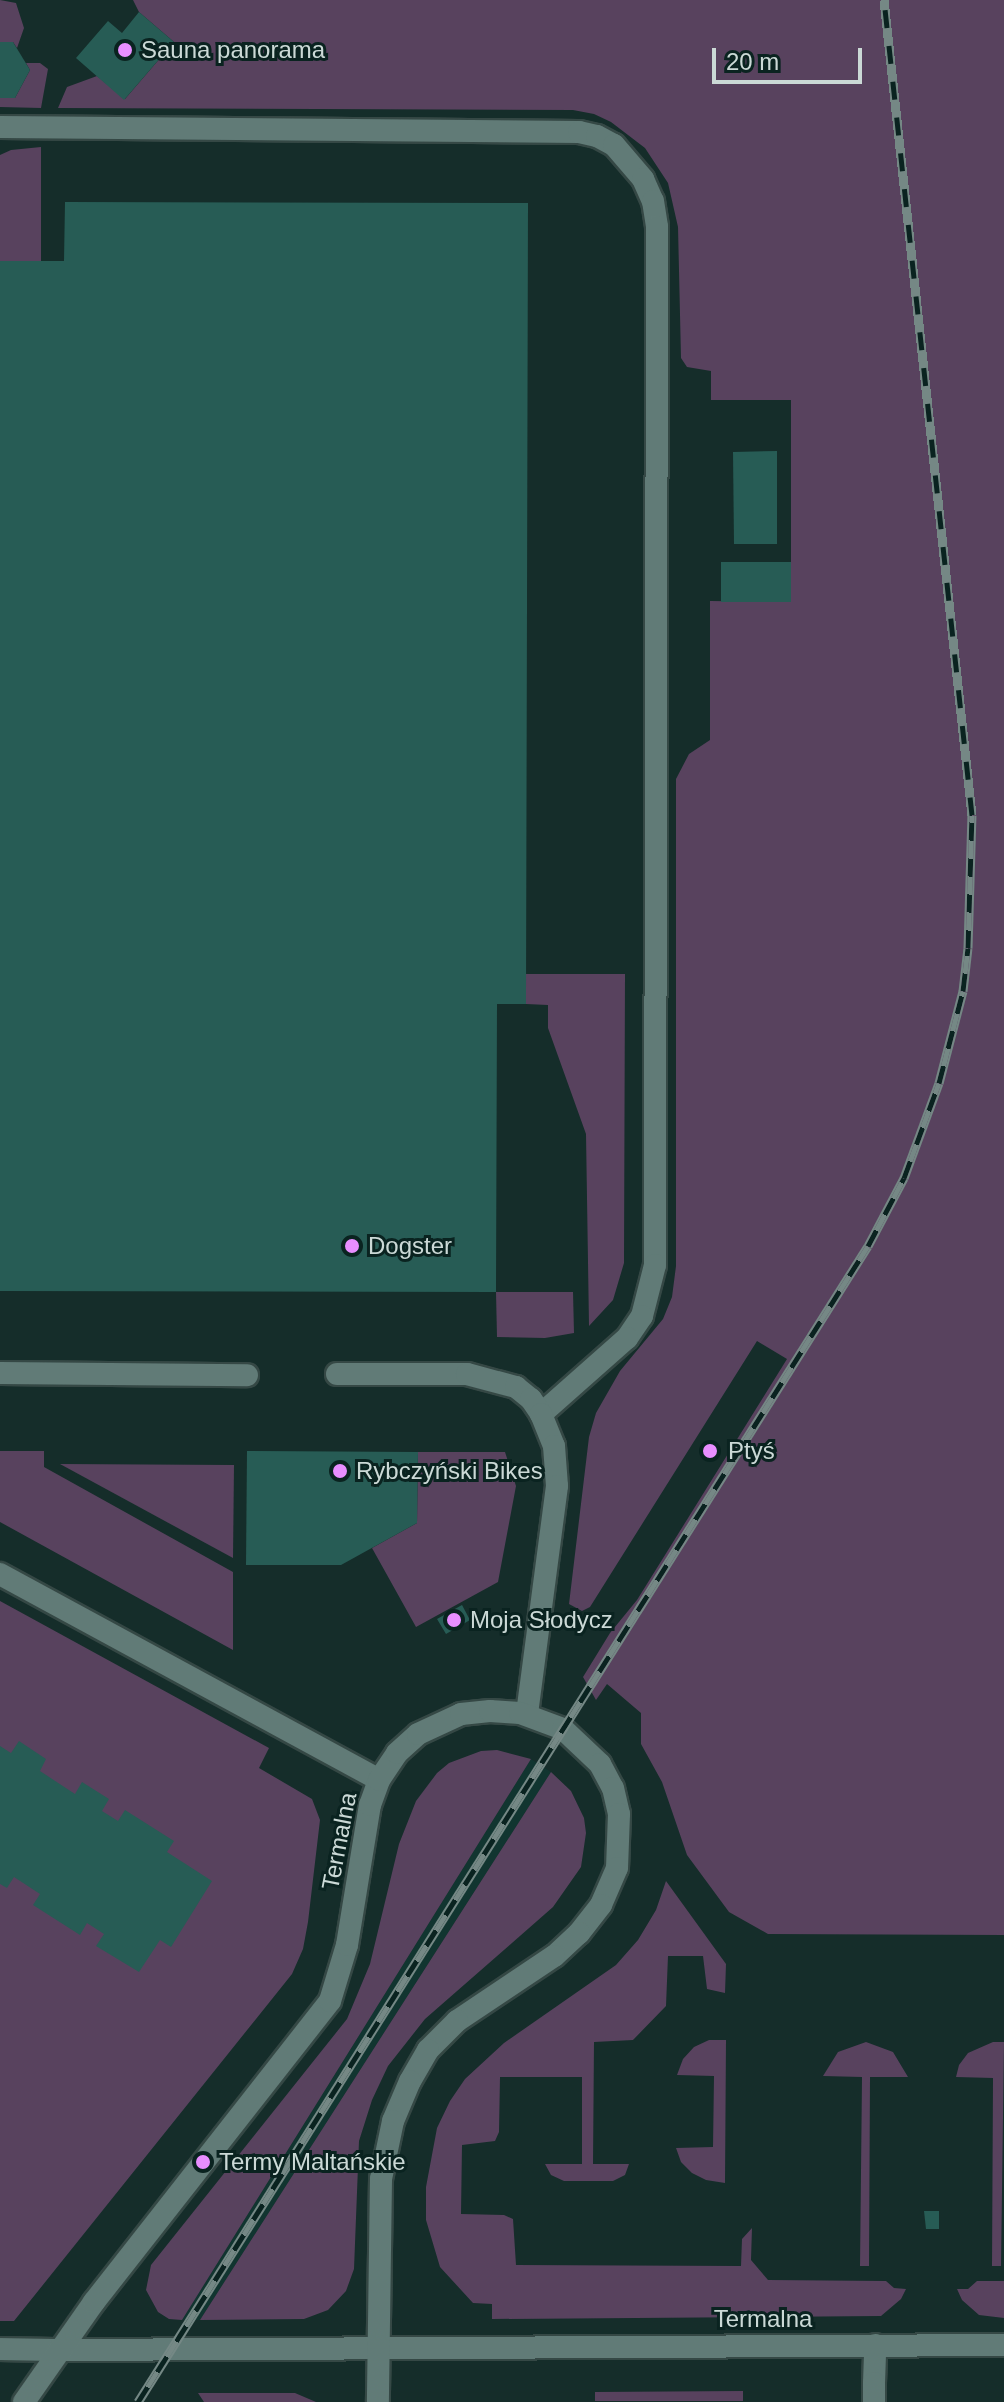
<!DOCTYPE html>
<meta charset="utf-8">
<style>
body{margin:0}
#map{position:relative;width:1004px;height:2402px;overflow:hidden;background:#152d2a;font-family:Arial,sans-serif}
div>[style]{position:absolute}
.built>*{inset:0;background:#113530}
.green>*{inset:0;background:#58425e}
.building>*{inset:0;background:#275c55}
.roads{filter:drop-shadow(2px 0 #354845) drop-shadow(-2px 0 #354845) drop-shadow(0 2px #354845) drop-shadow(0 -2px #354845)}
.service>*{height:22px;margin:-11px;padding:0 11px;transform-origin:11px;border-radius:11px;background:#617b77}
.minor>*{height:22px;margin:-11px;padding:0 11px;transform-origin:11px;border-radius:11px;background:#617b77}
.rail>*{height:9px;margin-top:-4.5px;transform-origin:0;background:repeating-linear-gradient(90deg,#0a2320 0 18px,#758885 0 36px);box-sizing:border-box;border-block:2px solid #758885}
.dots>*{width:22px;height:22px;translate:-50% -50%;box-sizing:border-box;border:4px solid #0a2320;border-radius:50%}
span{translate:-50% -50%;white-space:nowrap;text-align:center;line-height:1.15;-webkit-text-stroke:6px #0a2320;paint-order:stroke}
.poi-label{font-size:24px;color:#cbd9d6}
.left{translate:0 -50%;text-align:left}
.street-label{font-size:24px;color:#cbd9d6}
.scale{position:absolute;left:712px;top:48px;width:150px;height:36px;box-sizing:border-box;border:4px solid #cbd9d6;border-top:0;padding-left:10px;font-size:24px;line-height:28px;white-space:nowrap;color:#cbd9d6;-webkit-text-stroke:6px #0a2320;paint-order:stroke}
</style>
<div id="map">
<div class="built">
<div style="clip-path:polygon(531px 1759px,551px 1772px,200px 2320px,182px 2320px)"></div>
</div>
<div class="green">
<div style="clip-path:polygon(0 0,16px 3px,24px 28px,17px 48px,13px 42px,0 42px)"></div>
<div style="clip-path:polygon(133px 0,1004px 0,1004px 1935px,768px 1934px,729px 1912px,687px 1855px,662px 1782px,641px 1744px,641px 1713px,607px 1684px,596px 1700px,583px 1677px,610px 1633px,637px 1600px,787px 1359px,757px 1341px,590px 1607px,582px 1611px,569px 1604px,589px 1437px,596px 1413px,620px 1371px,663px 1319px,672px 1297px,676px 1266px,676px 779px,689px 754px,710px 740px,710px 601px,791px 602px,791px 400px,711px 400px,711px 371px,687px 367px,681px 358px,678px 227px,668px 183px,645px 148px,611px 122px,594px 114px,573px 110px,58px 108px,67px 87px,97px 76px,125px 99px,174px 42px,139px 12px)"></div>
<div style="clip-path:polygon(26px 63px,40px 63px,48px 69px,41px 108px,0 107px,0 98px,15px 98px,30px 70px)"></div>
<div style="clip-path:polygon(41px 147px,41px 261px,0 261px,0 155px,11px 150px)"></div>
<div style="clip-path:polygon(525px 974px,625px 974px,624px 1263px,613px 1300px,589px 1326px,586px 1134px,548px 1028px,548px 1005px,526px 1004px)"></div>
<div style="clip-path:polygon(496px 1292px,573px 1292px,574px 1333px,545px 1338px,497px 1337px)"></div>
<div style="clip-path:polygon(0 1451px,44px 1451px,44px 1467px,233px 1572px,233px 1650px,0 1522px)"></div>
<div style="clip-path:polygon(418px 1452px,505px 1452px,516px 1486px,498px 1582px,416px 1627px,372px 1548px,417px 1523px)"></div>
<div style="clip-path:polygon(60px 1464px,234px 1465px,233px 1558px)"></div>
<div style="clip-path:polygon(0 1601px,269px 1748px,259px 1768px,312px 1799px,320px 1820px,308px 1922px,303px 1949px,292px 1974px,14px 2321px,0 2321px)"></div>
<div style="clip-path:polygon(497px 1750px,531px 1759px,182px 2320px,169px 2319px,158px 2312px,146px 2290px,151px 2265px,347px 2019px,370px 1964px,399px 1844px,416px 1801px,437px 1773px,449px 1763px,481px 1751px)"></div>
<div style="clip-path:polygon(551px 1772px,571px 1791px,584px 1818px,586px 1833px,581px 1867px,553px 1907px,425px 2019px,388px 2066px,372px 2100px,359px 2141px,354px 2269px,346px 2291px,328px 2310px,304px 2319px,200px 2320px)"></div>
<div style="clip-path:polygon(666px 1881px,726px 1964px,725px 1993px,707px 1989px,703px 1956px,668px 1956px,666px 2006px,633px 2040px,594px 2042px,593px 2164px,629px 2164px,625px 2175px,613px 2181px,564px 2181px,551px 2175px,545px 2164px,582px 2164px,582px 2077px,500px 2077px,499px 2132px,495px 2141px,462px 2145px,461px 2214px,504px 2215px,513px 2219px,516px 2265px,741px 2266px,742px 2239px,752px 2228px,751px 2260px,768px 2280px,886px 2281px,894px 2288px,906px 2289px,901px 2299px,881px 2316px,492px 2319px,492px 2304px,473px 2303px,440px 2267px,426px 2220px,426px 2187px,437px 2128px,450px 2101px,465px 2079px,504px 2043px,616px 1965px,638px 1940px,656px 1910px)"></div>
<div style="clip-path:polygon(709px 2040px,726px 2040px,725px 2183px,706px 2180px,692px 2173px,681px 2162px,676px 2148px,713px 2147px,714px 2076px,677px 2075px,683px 2059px,694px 2047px)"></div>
<div style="clip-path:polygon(866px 2042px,893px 2052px,908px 2077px,870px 2077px,869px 2266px,860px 2266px,862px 2077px,823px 2076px,838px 2052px)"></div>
<div style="clip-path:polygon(993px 2042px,1004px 2042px,1001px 2266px,992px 2266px,993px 2078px,956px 2077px,959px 2065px,968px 2053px)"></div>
<div style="clip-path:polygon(977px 2281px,1004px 2281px,1004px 2318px,979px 2315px,962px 2300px,957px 2289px,968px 2289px)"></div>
<div style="clip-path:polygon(743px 2391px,743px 2401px,595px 2401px,595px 2392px)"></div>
<div style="clip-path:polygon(198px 2393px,295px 2393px,316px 2402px,204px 2402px)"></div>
</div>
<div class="building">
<div style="clip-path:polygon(139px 12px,174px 42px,124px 100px,76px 58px,108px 21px,122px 33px)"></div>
<div style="clip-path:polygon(0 42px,13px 42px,30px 70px,15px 98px,0 98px)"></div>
<div style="clip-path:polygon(65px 202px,528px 203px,526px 1004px,497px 1004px,496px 1292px,0 1291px,0 261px,64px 261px)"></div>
<div style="clip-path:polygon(777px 451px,777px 544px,734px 544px,733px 452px)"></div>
<div style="clip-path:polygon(721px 562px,791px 562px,791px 602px,721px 602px)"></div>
<div style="clip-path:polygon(247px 1451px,418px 1452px,417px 1523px,341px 1565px,246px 1565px)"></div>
<div style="clip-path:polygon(462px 1605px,470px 1620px,446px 1634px,437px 1619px)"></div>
<div style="clip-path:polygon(19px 1741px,46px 1759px,40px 1771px,75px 1794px,82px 1782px,109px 1799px,102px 1811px,118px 1821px,125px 1810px,174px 1841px,167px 1852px,212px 1881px,171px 1947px,160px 1940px,139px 1972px,96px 1946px,104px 1934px,87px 1923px,80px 1935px,33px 1905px,40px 1894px,14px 1877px,7px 1888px,0 1884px,0 1746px,11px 1753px)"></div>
<div style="clip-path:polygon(924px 2211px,939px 2211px,939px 2229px,926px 2229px)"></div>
</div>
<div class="roads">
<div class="service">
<div style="left:0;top:127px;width:579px;rotate:0.49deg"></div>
<div style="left:579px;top:132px;width:18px;rotate:13deg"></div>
<div style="left:597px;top:136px;width:19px;rotate:28deg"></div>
<div style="left:614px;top:145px;width:45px;rotate:49.5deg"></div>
<div style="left:643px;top:179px;width:24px;rotate:66deg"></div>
<div style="left:653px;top:201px;width:26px;rotate:81deg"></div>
<div style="left:657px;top:227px;width:1038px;rotate:90.11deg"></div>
<div style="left:655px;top:1265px;width:53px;rotate:104.3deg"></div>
<div style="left:642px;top:1316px;width:27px;rotate:124deg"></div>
<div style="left:627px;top:1338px;width:115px;rotate:138.5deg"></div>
<div style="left:0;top:1373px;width:247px;rotate:0.5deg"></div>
<div style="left:337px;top:1374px;width:130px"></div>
<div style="left:467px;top:1374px;width:51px;rotate:14.9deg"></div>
<div style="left:516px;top:1387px;width:19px;rotate:39deg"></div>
<div style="left:531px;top:1399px;width:18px;rotate:56deg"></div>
<div style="left:541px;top:1414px;width:35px;rotate:68deg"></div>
<div style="left:554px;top:1446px;width:40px;rotate:85.7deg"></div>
<div style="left:557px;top:1486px;width:230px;rotate:97.5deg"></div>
<div style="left:0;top:1574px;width:431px;rotate:28.5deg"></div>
<div style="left:0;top:2349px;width:59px;rotate:1deg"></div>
<div style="left:874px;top:2383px;width:38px;rotate:-88deg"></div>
</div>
<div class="minor">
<div style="left:59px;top:2350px;width:945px;rotate:-0.3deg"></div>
<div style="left:24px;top:2402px;width:122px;rotate:-55deg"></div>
<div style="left:94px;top:2302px;width:382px;rotate:-51.9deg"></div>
<div style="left:330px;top:2001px;width:59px;rotate:-73.1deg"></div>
<div style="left:347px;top:1945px;width:142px;rotate:-80.7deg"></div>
<div style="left:370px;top:1805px;width:27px;rotate:-70deg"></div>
<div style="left:379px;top:1780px;width:32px;rotate:-56deg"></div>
<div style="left:397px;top:1753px;width:28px;rotate:-42deg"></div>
<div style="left:418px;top:1734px;width:47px;rotate:-24.9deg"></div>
<div style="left:461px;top:1714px;width:29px;rotate:-6deg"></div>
<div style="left:490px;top:1711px;width:30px;rotate:4deg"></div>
<div style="left:520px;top:1713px;width:46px;rotate:20.4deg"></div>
<div style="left:563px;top:1729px;width:51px;rotate:43.4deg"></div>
<div style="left:600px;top:1764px;width:27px;rotate:62deg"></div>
<div style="left:613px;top:1788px;width:27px;rotate:77deg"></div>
<div style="left:619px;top:1814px;width:54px;rotate:92.1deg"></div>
<div style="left:617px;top:1868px;width:40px;rotate:113.4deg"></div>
<div style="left:601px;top:1905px;width:36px;rotate:128deg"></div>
<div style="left:579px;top:1933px;width:34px;rotate:137deg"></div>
<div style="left:554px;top:1956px;width:117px;rotate:146.2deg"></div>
<div style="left:457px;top:2021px;width:41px;rotate:135deg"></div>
<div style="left:428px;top:2050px;width:36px;rotate:120deg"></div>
<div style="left:410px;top:2081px;width:43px;rotate:113deg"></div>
<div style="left:393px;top:2121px;width:59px;rotate:101.7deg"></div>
<div style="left:381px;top:2179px;width:223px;rotate:90.8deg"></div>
<div style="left:874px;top:2402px;width:19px;rotate:-90deg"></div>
</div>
</div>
<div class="rail">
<div style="left:138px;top:2402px;width:1367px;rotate:-57.73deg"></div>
<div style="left:868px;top:1246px;width:77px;rotate:-62.1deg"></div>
<div style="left:904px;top:1178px;width:101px;rotate:-69.8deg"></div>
<div style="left:939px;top:1083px;width:95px;rotate:-75.4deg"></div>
<div style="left:963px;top:991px;width:43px;rotate:-83.4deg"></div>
<div style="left:968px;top:948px;width:133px;rotate:-88.3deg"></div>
<div style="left:972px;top:815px;width:820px;rotate:-96.16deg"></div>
</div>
<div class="dots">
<div style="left:125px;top:50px;background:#e88eff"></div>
<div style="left:352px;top:1246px;background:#e88eff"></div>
<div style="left:710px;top:1451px;background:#e88eff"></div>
<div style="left:340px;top:1471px;background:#e88eff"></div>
<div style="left:454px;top:1620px;background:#e88eff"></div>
<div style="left:203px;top:2162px;background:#e88eff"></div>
</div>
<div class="poi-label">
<span class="left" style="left:141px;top:50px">Sauna panorama</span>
<span class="left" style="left:368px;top:1246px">Dogster</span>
<span class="left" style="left:728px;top:1451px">Ptyś</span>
<span class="left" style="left:356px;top:1471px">Rybczyński Bikes</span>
<span class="left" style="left:470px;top:1620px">Moja Słodycz</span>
<span class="left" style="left:219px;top:2162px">Termy Maltańskie</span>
</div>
<div class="street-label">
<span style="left:339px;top:1841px;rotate:-79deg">Termalna</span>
<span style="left:763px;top:2319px">Termalna</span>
</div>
<div class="scale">20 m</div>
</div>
